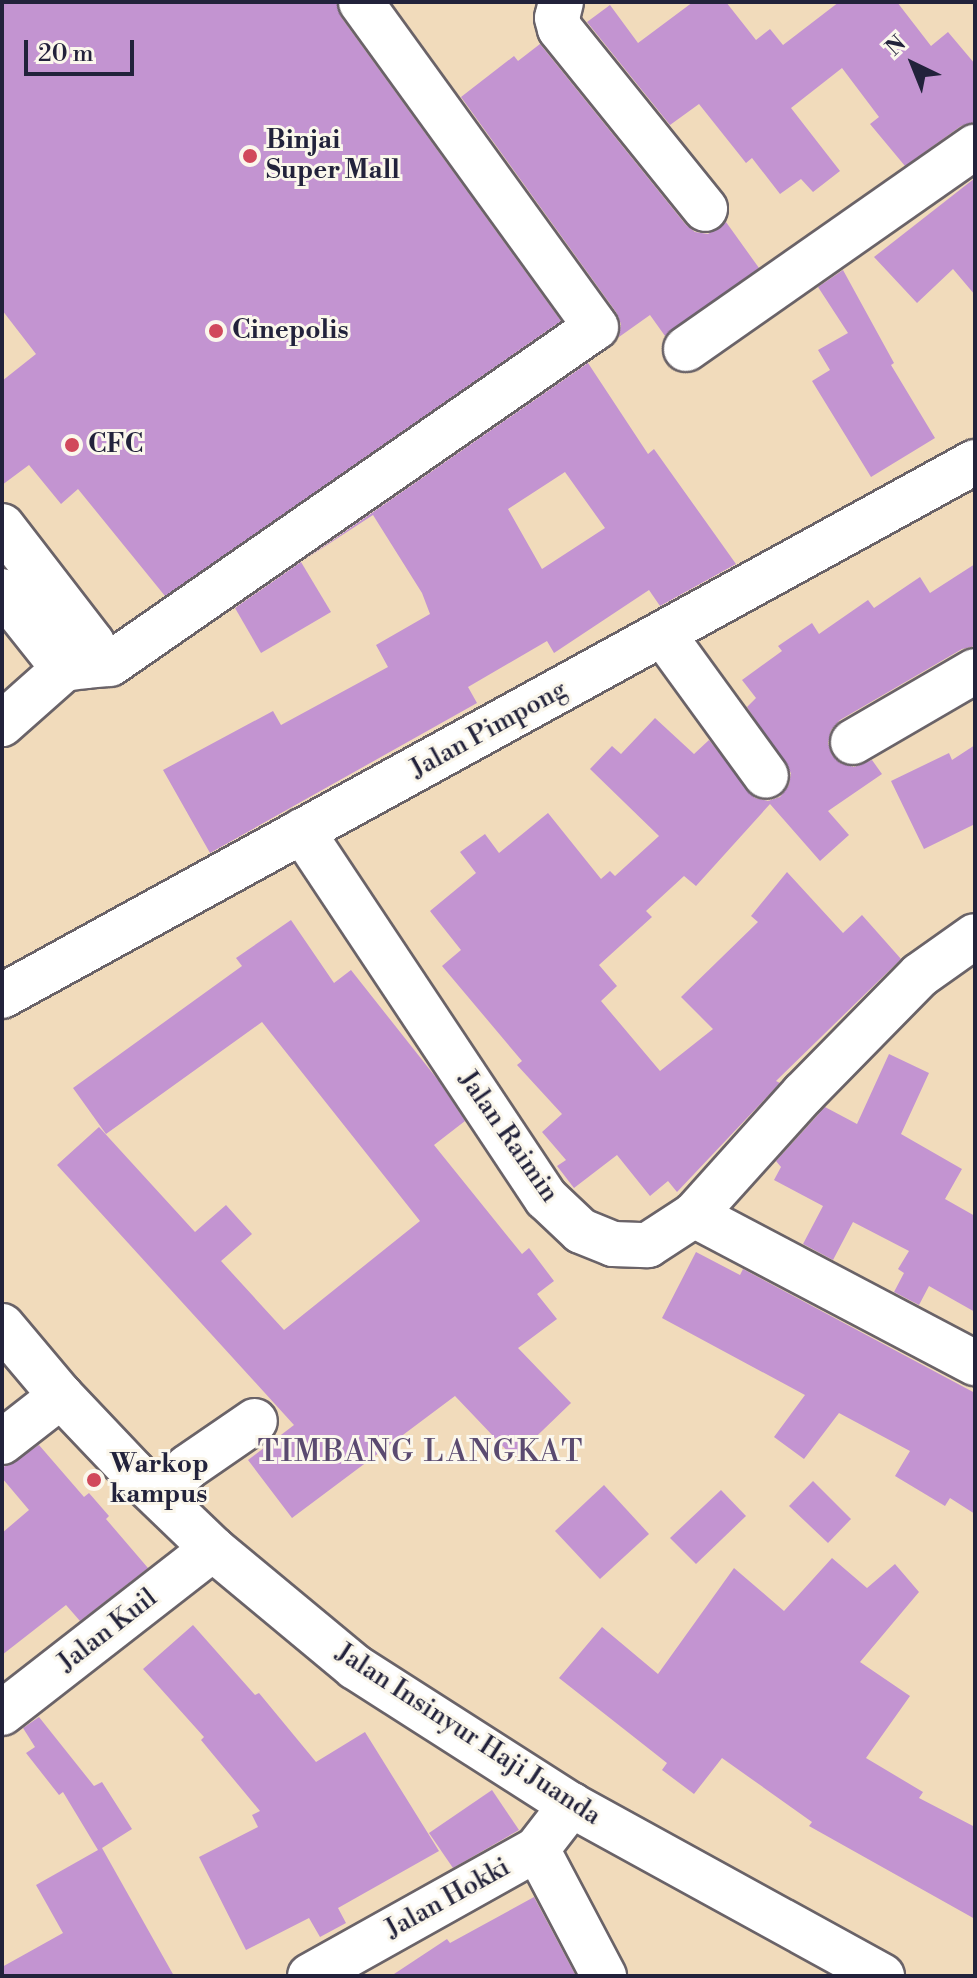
<!DOCTYPE html>
<style>
body{margin:0}
#map{position:relative;width:977px;height:1978px;overflow:hidden;background:#f1dbbb;font-family:"Libre Bodoni",serif}
div>[style]{position:absolute}
.building>*{inset:0;background:#c394d1}
.roads{filter:drop-shadow(2px 0 #6a6368) drop-shadow(-2px 0 #6a6368) drop-shadow(0 2px #6a6368) drop-shadow(0 -2px #6a6368)}
.minor>*{height:44px;margin:-22px;padding:0 22px;transform-origin:22px;border-radius:22px;background:#fff}
.dots>*{width:22px;height:22px;translate:-50% -50%;box-sizing:border-box;border:4px solid #fbf7ec;border-radius:50%}
span{translate:-50% -50%;white-space:nowrap;text-align:center;line-height:1.15;-webkit-text-stroke:6px #fbf7ec;paint-order:stroke}
.poi-label{font-size:26px;color:#22223b;font-weight:700}
.left{translate:0 -50%;text-align:left}
.street-label{font-size:26px;color:#22223b}
.quarter-label{font-size:30px;color:#5a4a70;letter-spacing:2px}
.frame{position:absolute;inset:0;border:4px solid #22223b;pointer-events:none}
.north{position:absolute;left:873px;top:24px;width:80px;height:80px;-webkit-text-stroke:6px #fbf7ec;paint-order:stroke;rotate:317deg;font-size:22px;font-weight:700;line-height:32px;text-align:center;color:#22223b}
.north::after{content:'';display:block;margin:auto;width:28px;height:36px;background:#22223b;clip-path:polygon(50% 0,100% 100%,50% 72%,0 100%)}
.scale{position:absolute;left:24px;top:40px;width:110px;height:36px;box-sizing:border-box;border:4px solid #22223b;border-top:0;padding-left:10px;font-size:24px;line-height:28px;white-space:nowrap;color:#22223b;-webkit-text-stroke:6px #fbf7ec;paint-order:stroke}
</style>
<div id="map">
<div class="building">
<div style="clip-path:polygon(2px 2px,336px 2px,341px 17px,561px 321px,165px 596px,78px 489px,61px 504px,29px 465px,2px 485px,2px 381px,36px 354px,2px 310px)"></div>
<div style="clip-path:polygon(693px 2px,726px 2px,756px 40px,770px 29px,783px 45px,839px 2px,897px 2px,931px 46px,948px 32px,975px 64px,975px 122px,961px 126px,905px 166px,870px 124px,879px 117px,842px 68px,791px 108px,840px 171px,813px 192px,801px 179px,780px 194px,752px 158px,746px 163px,699px 104px,670px 125px,587px 22px,610px 5px,638px 43px)"></div>
<div style="clip-path:polygon(540px 44px,686px 225px,695px 232px,708px 234px,726px 222px,759px 268px,665px 336px,650px 315px,619px 337px,621px 324px,616px 312px,461px 97px,514px 56px,518px 61px)"></div>
<div style="clip-path:polygon(975px 178px,975px 295px,953px 269px,917px 303px,874px 257px)"></div>
<div style="clip-path:polygon(843px 270px,894px 363px,891px 365px,935px 438px,871px 477px,812px 381px,830px 370px,818px 350px,848px 333px,818px 287px)"></div>
<div style="clip-path:polygon(evenodd,588px 363px,648px 454px,654px 449px,736px 564px,660px 606px,649px 590px,554px 653px,547px 641px,468px 687px,477px 703px,210px 853px,163px 770px,273px 711px,281px 725px,388px 667px,376px 645px,430px 614px,422px 593px,373px 515px,304px 560px,588px 363px,565px 472px,605px 528px,542px 569px,508px 509px,565px 472px)"></div>
<div style="clip-path:polygon(301px 562px,331px 612px,261px 653px,235px 608px)"></div>
<div style="clip-path:polygon(975px 564px,975px 646px,962px 649px,840px 720px,831px 730px,828px 743px,832px 755px,840px 763px,854px 767px,872px 760px,882px 774px,828px 811px,849px 835px,820px 861px,770px 804px,696px 886px,684px 876px,646px 911px,652px 917px,599px 965px,617px 986px,601px 1001px,660px 1071px,713px 1029px,681px 997px,758px 922px,751px 916px,787px 872px,843px 933px,862px 915px,901px 959px,776px 1081px,780px 1083px,677px 1192px,668px 1181px,650px 1196px,617px 1155px,574px 1188px,557px 1166px,566px 1160px,542px 1132px,562px 1114px,517px 1065px,522px 1061px,442px 966px,461px 950px,430px 911px,476px 873px,460px 852px,485px 834px,499px 853px,548px 813px,601px 879px,610px 871px,615px 876px,659px 836px,590px 769px,612px 746px,621px 754px,655px 718px,694px 754px,709px 740px,755px 798px,768px 801px,780px 797px,789px 785px,791px 773px,747px 707px,756px 698px,742px 680px,782px 651px,778px 646px,812px 623px,819px 634px,868px 600px,874px 608px,920px 577px,930px 593px)"></div>
<div style="clip-path:polygon(975px 745px,975px 824px,924px 849px,891px 781px,949px 753px,952px 760px)"></div>
<div style="clip-path:polygon(291px 920px,334px 983px,351px 970px,438px 1080px,465px 1121px,434px 1145px,522px 1254px,529px 1248px,554px 1281px,537px 1294px,557px 1319px,518px 1348px,571px 1403px,514px 1458px,455px 1396px,292px 1518px,248px 1460px,294px 1425px,57px 1165px,99px 1127px,195px 1232px,226px 1205px,252px 1234px,221px 1261px,284px 1330px,420px 1221px,262px 1022px,106px 1134px,73px 1088px,242px 966px,236px 958px)"></div>
<div style="clip-path:polygon(889px 1054px,929px 1073px,901px 1134px,962px 1169px,945px 1199px,975px 1216px,975px 1312px,929px 1286px,919px 1305px,894px 1292px,904px 1273px,898px 1269px,909px 1251px,853px 1222px,833px 1260px,803px 1244px,823px 1206px,774px 1180px,781px 1167px,776px 1161px,825px 1107px,857px 1124px)"></div>
<div style="clip-path:polygon(696px 1252px,740px 1275px,743px 1269px,975px 1393px,975px 1514px,950px 1498px,945px 1506px,895px 1476px,910px 1451px,839px 1413px,804px 1459px,774px 1437px,805px 1395px,662px 1318px)"></div>
<div style="clip-path:polygon(39px 1445px,84px 1497px,89px 1493px,109px 1516px,106px 1519px,148px 1568px,80px 1621px,66px 1605px,2px 1655px,2px 1533px,29px 1510px,2px 1478px,2px 1468px)"></div>
<div style="clip-path:polygon(813px 1481px,851px 1519px,828px 1543px,789px 1506px)"></div>
<div style="clip-path:polygon(604px 1485px,649px 1534px,600px 1579px,555px 1531px)"></div>
<div style="clip-path:polygon(721px 1490px,746px 1516px,696px 1564px,670px 1538px)"></div>
<div style="clip-path:polygon(832px 1558px,867px 1588px,895px 1564px,919px 1592px,860px 1662px,910px 1696px,866px 1758px,923px 1792px,919px 1798px,975px 1827px,975px 1919px,809px 1826px,812px 1822px,722px 1758px,694px 1794px,662px 1770px,667px 1763px,559px 1678px,602px 1627px,658px 1674px,734px 1568px,784px 1611px)"></div>
<div style="clip-path:polygon(193px 1625px,255px 1695px,259px 1693px,316px 1762px,365px 1732px,439px 1851px,338px 1908px,346px 1923px,320px 1937px,309px 1918px,246px 1950px,199px 1857px,258px 1827px,252px 1815px,260px 1811px,201px 1740px,204px 1737px,143px 1669px)"></div>
<div style="clip-path:polygon(39px 1717px,94px 1786px,102px 1782px,132px 1829px,102px 1848px,174px 1976px,2px 1976px,2px 1967px,63px 1933px,36px 1885px,98px 1850px,63px 1792px,59px 1795px,26px 1753px,35px 1747px,23px 1728px)"></div>
<div style="clip-path:polygon(492px 1790px,519px 1830px,453px 1868px,429px 1833px)"></div>
<div style="clip-path:polygon(534px 1897px,576px 1976px,391px 1976px,447px 1939px,450px 1943px)"></div>
</div>
<div class="roads">
<div class="minor">
<div style="left:561px;top:2px;width:16px;rotate:104deg"></div>
<div style="left:557px;top:18px;width:11px;rotate:75deg"></div>
<div style="left:560px;top:29px;width:231px;rotate:51.1deg"></div>
<div style="left:686px;top:349px;width:353px;rotate:-35deg"></div>
<div style="left:2px;top:526px;width:148px;rotate:52.4deg"></div>
<div style="left:92px;top:643px;width:12px;rotate:85deg"></div>
<div style="left:93px;top:655px;width:14px;rotate:126deg"></div>
<div style="left:85px;top:666px;width:21px;rotate:172deg"></div>
<div style="left:64px;top:669px;width:83px;rotate:138.4deg"></div>
<div style="left:2px;top:591px;width:100px;rotate:51.5deg"></div>
<div style="left:663px;top:634px;width:175px;rotate:54deg"></div>
<div style="left:85px;top:666px;width:25px;rotate:-5deg"></div>
<div style="left:110px;top:664px;width:591px;rotate:-34.74deg"></div>
<div style="left:596px;top:327px;width:401px;rotate:-125.9deg"></div>
<div style="left:853px;top:742px;width:141px;rotate:-30.2deg"></div>
<div style="left:302px;top:831px;width:441px;rotate:56.4deg"></div>
<div style="left:546px;top:1198px;width:48px;rotate:43.3deg"></div>
<div style="left:581px;top:1231px;width:35px;rotate:22deg"></div>
<div style="left:613px;top:1244px;width:35px;rotate:2deg"></div>
<div style="left:648px;top:1245px;width:55px;rotate:-33.1deg"></div>
<div style="left:694px;top:1215px;width:163px;rotate:-48deg"></div>
<div style="left:803px;top:1094px;width:167px;rotate:-45.5deg"></div>
<div style="left:920px;top:975px;width:67px;rotate:-35.3deg"></div>
<div style="left:2px;top:996px;width:1110px;rotate:-28.76deg"></div>
<div style="left:694px;top:1215px;width:318px;rotate:27.8deg"></div>
<div style="left:2px;top:1326px;width:92px;rotate:49.9deg"></div>
<div style="left:61px;top:1396px;width:105px;rotate:46.5deg"></div>
<div style="left:133px;top:1472px;width:111px;rotate:43.9deg"></div>
<div style="left:213px;top:1549px;width:185px;rotate:39.7deg"></div>
<div style="left:355px;top:1667px;width:256px;rotate:32.6deg"></div>
<div style="left:571px;top:1805px;width:355px;rotate:28.8deg"></div>
<div style="left:2px;top:1442px;width:75px;rotate:-37.9deg"></div>
<div style="left:158px;top:1495px;width:41px;rotate:-43deg"></div>
<div style="left:188px;top:1467px;width:81px;rotate:-34.5deg"></div>
<div style="left:2px;top:1713px;width:267px;rotate:-37.9deg"></div>
<div style="left:537px;top:1849px;width:144px;rotate:62.2deg"></div>
<div style="left:310px;top:1976px;width:260px;rotate:-29.2deg"></div>
<div style="left:537px;top:1849px;width:56px;rotate:-52.3deg"></div>
</div>
</div>
<div class="dots">
<div style="left:250px;top:156px;background:#d1495b"></div>
<div style="left:216px;top:331px;background:#d1495b"></div>
<div style="left:72px;top:445px;background:#d1495b"></div>
<div style="left:94px;top:1480px;background:#d1495b"></div>
</div>
<div class="poi-label">
<span class="left" style="left:266px;top:156px">Binjai<br>Super Mall</span>
<span class="left" style="left:232px;top:331px">Cinepolis</span>
<span class="left" style="left:88px;top:445px">CFC</span>
<span class="left" style="left:110px;top:1480px">Warkop<br>kampus</span>
</div>
<div class="street-label">
<span style="left:489px;top:730px;rotate:-29deg">Jalan Pimpong</span>
<span style="left:508px;top:1137px;rotate:55deg">Jalan Raimin</span>
<span style="left:108px;top:1631px;rotate:-38deg">Jalan Kuil</span>
<span style="left:468px;top:1735px;rotate:33deg">Jalan Insinyur Haji Juanda</span>
<span style="left:448px;top:1899px;rotate:-29deg">Jalan Hokki</span>
</div>
<div class="quarter-label">
<span style="left:421px;top:1452px">TIMBANG LANGKAT</span>
</div>
<div class="frame"></div>
<div class="north">N</div>
<div class="scale">20 m</div>
</div>
